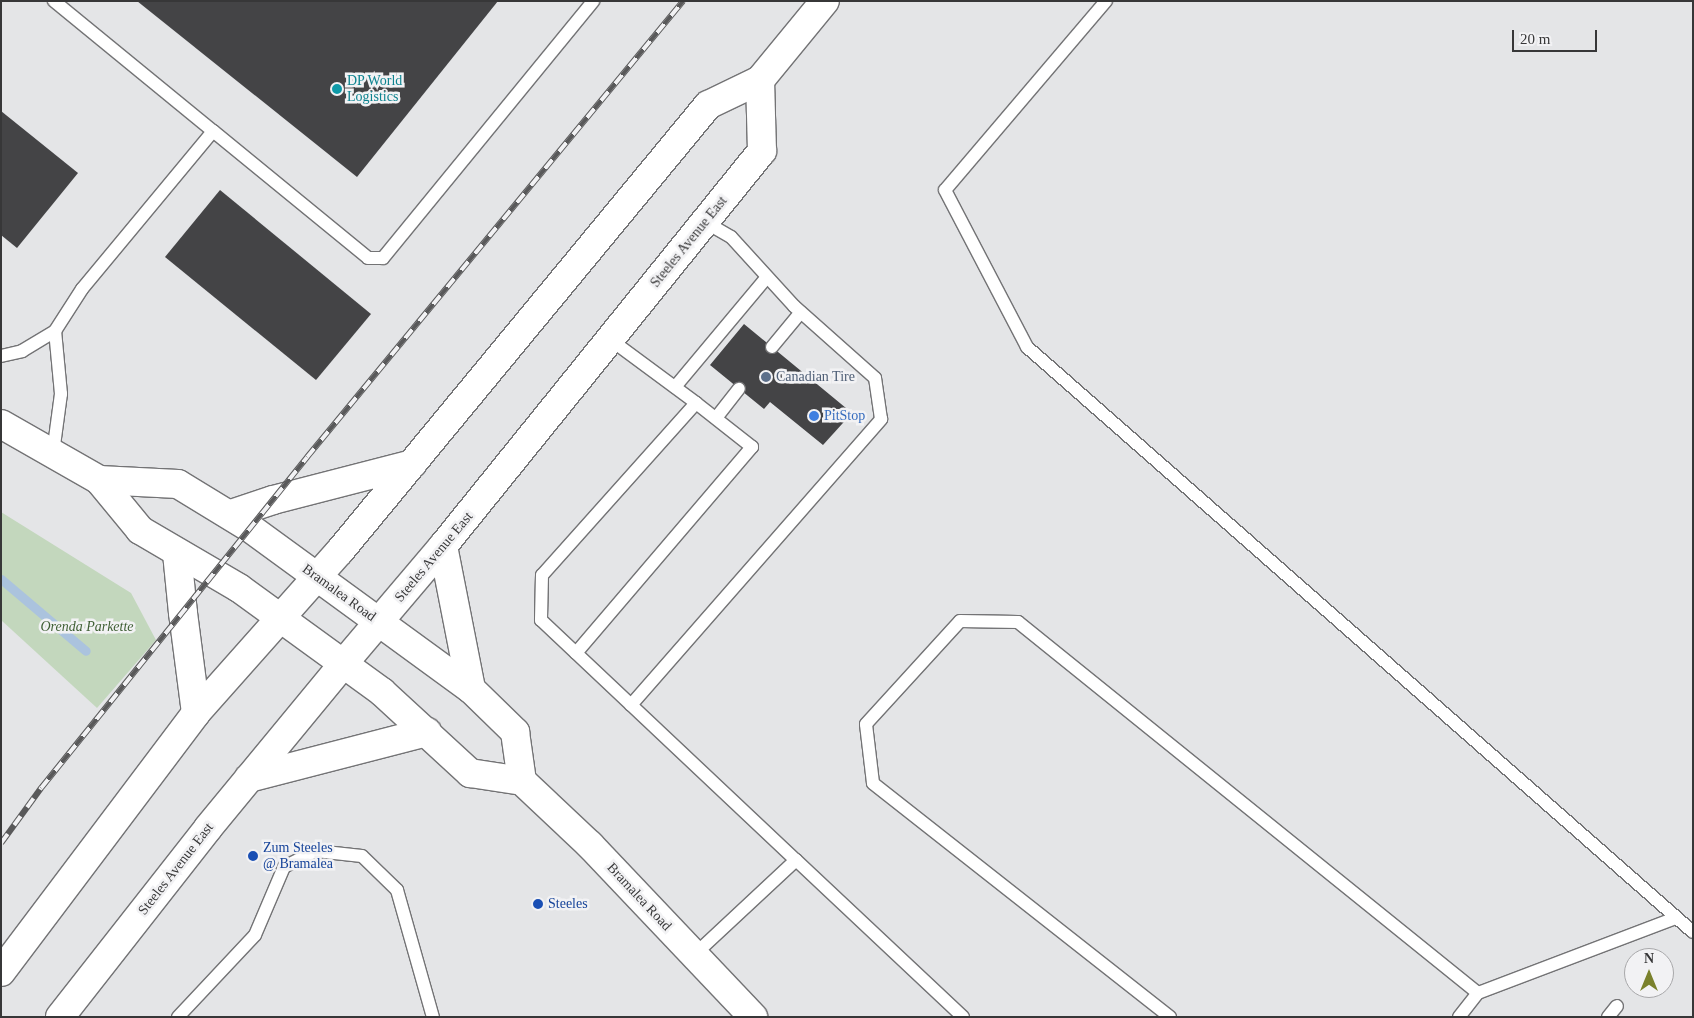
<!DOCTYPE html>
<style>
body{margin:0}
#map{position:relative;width:1694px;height:1018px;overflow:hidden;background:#e4e5e7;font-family:Georgia,serif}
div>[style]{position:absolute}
.green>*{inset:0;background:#c3d7bd}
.stream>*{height:9px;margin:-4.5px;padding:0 4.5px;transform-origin:4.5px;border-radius:4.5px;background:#abc3de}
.building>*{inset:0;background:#444446}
.roads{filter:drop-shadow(1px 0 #737375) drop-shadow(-1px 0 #737375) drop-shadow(0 1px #737375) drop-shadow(0 -1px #737375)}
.lane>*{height:12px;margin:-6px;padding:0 6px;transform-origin:6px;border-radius:6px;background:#fff}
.secondary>*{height:28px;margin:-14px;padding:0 14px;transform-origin:14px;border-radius:14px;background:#fff}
.rail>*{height:5.5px;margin-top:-2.75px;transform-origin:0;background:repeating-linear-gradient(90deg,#f2f2f4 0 11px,#59595a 0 22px);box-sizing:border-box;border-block:1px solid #59595a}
.dots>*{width:14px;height:14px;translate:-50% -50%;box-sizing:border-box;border:2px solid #f2f2f4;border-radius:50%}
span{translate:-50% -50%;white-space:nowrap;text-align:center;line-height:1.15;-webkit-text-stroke:5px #f2f2f4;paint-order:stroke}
.culture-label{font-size:14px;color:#0d838f}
.left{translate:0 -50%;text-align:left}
.street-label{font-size:14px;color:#373738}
.service-label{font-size:14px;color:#4e5e75}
.shop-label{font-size:14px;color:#366cbe}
.park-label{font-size:14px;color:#3f5f34;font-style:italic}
.transit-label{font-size:14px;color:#164399}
.frame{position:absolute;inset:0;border:2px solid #373738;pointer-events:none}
.north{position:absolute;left:1624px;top:948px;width:50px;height:50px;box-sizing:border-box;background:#f2f2f4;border:1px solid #a7a7a9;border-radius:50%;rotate:0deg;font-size:14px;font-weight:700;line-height:20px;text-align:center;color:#373738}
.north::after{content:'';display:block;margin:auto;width:18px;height:22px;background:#7a812c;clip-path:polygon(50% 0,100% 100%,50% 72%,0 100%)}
.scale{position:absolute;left:1512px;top:30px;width:85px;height:22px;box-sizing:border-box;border:2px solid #373738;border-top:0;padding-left:6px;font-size:15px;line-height:18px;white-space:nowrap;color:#373738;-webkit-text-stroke:4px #f2f2f4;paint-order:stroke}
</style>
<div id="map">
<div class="green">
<div style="clip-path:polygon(1px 512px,131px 593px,156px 640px,97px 708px,1px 620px)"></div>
</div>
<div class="stream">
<div style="left:1px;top:579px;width:111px;rotate:40.3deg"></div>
</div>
<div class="building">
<div style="clip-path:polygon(137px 1px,498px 1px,357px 177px)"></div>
<div style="clip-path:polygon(1px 111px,78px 173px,17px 248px,1px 235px)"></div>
<div style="clip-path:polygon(220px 190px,371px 314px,316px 380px,165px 257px)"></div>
<div style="clip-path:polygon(744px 324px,852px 413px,823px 445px,770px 402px,764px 409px,710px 365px)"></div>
</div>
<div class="roads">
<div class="lane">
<div style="left:54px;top:1px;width:205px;rotate:39.3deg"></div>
<div style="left:1106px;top:1px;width:248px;rotate:130.4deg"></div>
<div style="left:945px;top:190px;width:177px;rotate:62.4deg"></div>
<div style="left:1027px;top:347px;width:886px;rotate:41.3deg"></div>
<div style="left:611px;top:340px;width:106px;rotate:36.5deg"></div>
<div style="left:696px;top:403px;width:231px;rotate:131.8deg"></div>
<div style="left:542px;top:575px;width:45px;rotate:91.3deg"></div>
<div style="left:541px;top:620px;width:350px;rotate:43.3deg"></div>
<div style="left:796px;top:860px;width:141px;rotate:137deg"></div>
<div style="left:772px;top:347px;width:45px;rotate:-50.4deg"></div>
<div style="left:1px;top:356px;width:22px;rotate:-13deg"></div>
<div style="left:22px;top:351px;width:39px;rotate:-31deg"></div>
<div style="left:55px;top:331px;width:50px;rotate:-57.3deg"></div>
<div style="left:82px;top:289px;width:205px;rotate:-50.3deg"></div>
<div style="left:213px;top:131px;width:200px;rotate:39.3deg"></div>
<div style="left:368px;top:258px;width:15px"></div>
<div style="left:383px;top:258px;width:332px;rotate:-50.7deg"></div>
<div style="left:675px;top:387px;width:143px;rotate:-50.1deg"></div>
<div style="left:716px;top:418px;width:37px;rotate:-52deg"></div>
<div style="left:53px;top:453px;width:60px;rotate:-82.3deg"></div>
<div style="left:61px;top:394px;width:63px;rotate:-95.4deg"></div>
<div style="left:576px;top:653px;width:271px;rotate:-49.5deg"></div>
<div style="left:752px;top:447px;width:71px;rotate:-141.8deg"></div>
<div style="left:631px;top:705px;width:380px;rotate:-48.8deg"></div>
<div style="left:881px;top:419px;width:41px;rotate:-98.3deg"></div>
<div style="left:875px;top:378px;width:108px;rotate:-138.4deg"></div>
<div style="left:794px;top:306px;width:93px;rotate:-132.4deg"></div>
<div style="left:731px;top:237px;width:30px;rotate:-150deg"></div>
<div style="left:796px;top:860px;width:229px;rotate:43.2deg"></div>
<div style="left:178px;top:1017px;width:112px;rotate:-46.8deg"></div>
<div style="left:255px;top:935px;width:74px;rotate:-66.9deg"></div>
<div style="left:284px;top:867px;width:36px;rotate:-27deg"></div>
<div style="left:316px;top:851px;width:46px;rotate:6.2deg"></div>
<div style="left:362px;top:856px;width:49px;rotate:44.2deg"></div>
<div style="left:397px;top:890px;width:132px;rotate:74.2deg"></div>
<div style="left:1170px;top:1017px;width:378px;rotate:-141.8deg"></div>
<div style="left:873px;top:783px;width:59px;rotate:-96.8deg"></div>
<div style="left:866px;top:724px;width:139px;rotate:-47.6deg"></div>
<div style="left:960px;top:621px;width:58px;rotate:1deg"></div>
<div style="left:1018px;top:622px;width:591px;rotate:38.89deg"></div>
<div style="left:1459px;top:1017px;width:31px;rotate:-52deg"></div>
<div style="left:1478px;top:993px;width:211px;rotate:-20.8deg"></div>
<div style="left:1608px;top:1017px;width:14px;rotate:-51deg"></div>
</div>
<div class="secondary">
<div style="left:1px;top:424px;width:113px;rotate:29.7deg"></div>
<div style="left:99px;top:480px;width:65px;rotate:50.6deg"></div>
<div style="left:140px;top:530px;width:115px;rotate:30.4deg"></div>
<div style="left:239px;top:588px;width:177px;rotate:36deg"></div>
<div style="left:382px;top:692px;width:120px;rotate:42.6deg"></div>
<div style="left:470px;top:773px;width:53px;rotate:8.7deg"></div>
<div style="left:522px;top:781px;width:93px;rotate:43.3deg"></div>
<div style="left:590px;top:845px;width:237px;rotate:46.5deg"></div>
<div style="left:99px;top:480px;width:79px;rotate:2.9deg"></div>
<div style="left:178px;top:484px;width:84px;rotate:31.4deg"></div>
<div style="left:250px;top:528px;width:273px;rotate:36.1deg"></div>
<div style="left:471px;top:689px;width:62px;rotate:44.3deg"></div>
<div style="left:515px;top:732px;width:49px;rotate:81.9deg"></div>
<div style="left:231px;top:514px;width:44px;rotate:-18.4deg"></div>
<div style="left:273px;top:500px;width:144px;rotate:-14.5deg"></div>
<div style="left:443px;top:546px;width:146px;rotate:78.9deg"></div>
<div style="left:177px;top:553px;width:60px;rotate:84.3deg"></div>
<div style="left:183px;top:613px;width:101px;rotate:82.6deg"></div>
<div style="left:249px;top:778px;width:184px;rotate:-14.5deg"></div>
<div style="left:1px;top:972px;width:324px;rotate:-53deg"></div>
<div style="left:196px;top:713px;width:217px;rotate:-48.4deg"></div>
<div style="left:340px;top:551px;width:578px;rotate:-50.47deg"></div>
<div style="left:708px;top:105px;width:58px;rotate:-25.7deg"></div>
<div style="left:760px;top:80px;width:102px;rotate:-50.6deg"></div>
<div style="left:60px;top:1017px;width:240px;rotate:-51.9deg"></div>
<div style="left:208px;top:828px;width:212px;rotate:-50.5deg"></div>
<div style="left:343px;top:664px;width:155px;rotate:-49.7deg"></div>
<div style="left:443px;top:546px;width:508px;rotate:-51.08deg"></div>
<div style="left:762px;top:151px;width:71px;rotate:-91.6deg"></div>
</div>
</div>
<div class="rail">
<div style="left:1px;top:843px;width:68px;rotate:-54deg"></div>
<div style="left:41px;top:788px;width:425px;rotate:-51.2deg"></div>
<div style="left:307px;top:457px;width:591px;rotate:-50.49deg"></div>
</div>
<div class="dots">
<div style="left:337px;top:89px;background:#0f9aa8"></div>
<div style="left:766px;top:377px;background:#5c6f8a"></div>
<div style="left:814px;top:416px;background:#3f7fe0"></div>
<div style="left:253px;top:856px;background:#1a4fb4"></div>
<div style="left:538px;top:904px;background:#1a4fb4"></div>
</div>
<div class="culture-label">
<span class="left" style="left:347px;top:89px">DP World<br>Logistics</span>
</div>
<div class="street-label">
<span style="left:689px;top:242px;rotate:-51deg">Steeles Avenue East</span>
<span style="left:434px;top:557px;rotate:-50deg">Steeles Avenue East</span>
<span style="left:339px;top:593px;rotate:36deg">Bramalea Road</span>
<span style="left:176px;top:869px;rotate:-52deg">Steeles Avenue East</span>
<span style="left:639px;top:897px;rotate:47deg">Bramalea Road</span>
</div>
<div class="service-label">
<span class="left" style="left:776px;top:377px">Canadian Tire</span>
</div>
<div class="shop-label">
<span class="left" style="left:824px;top:416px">PitStop</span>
</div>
<div class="park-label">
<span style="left:87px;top:627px">Orenda Parkette</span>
</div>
<div class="transit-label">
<span class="left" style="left:263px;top:856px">Zum Steeles<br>@ Bramalea</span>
<span class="left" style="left:548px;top:904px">Steeles</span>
</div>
<div class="frame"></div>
<div class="north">N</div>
<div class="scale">20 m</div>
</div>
